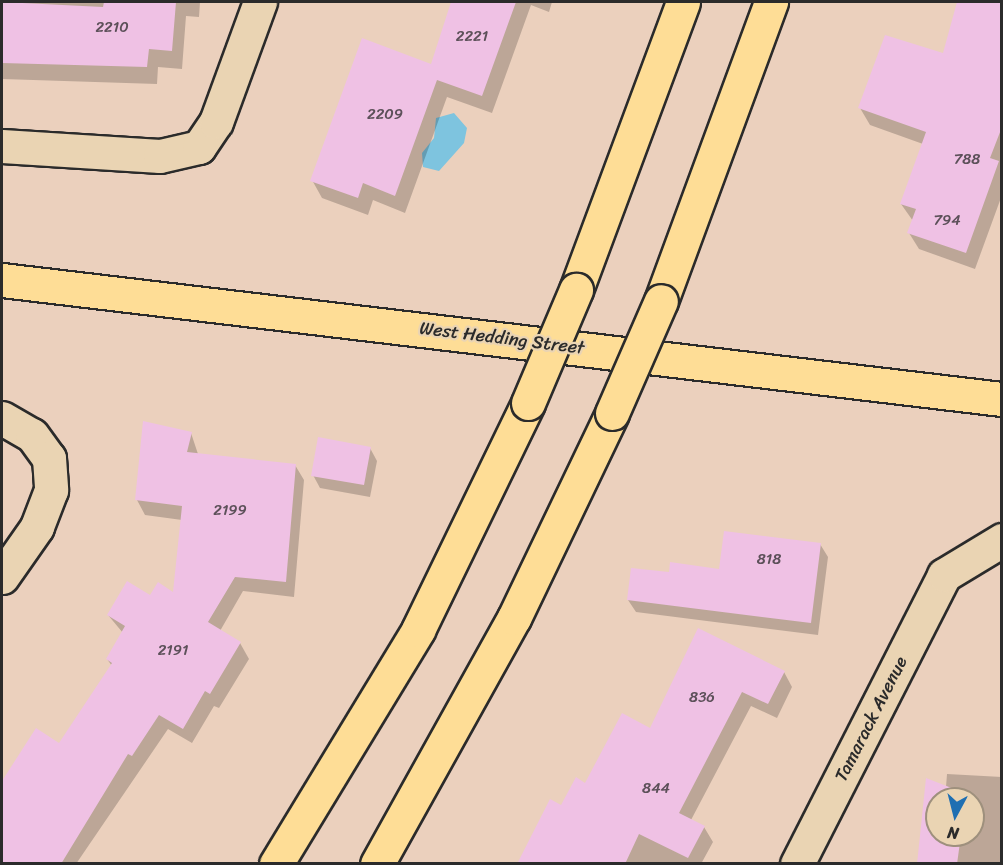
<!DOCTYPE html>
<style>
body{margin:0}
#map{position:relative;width:1003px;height:865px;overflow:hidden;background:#ebd0bd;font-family:Sriracha,sans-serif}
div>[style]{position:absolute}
.water>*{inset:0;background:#7ec4df}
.shadow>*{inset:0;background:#0003}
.building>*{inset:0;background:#efc1e4}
.roads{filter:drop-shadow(2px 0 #2b2b2b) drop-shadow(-2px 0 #2b2b2b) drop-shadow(0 2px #2b2b2b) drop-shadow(0 -2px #2b2b2b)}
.minor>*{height:33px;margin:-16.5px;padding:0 16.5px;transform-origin:16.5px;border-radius:16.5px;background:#ead4b3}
.major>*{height:33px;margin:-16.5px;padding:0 16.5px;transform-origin:16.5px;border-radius:16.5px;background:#fedd96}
.highway>*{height:33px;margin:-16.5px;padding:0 16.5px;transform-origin:16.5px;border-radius:16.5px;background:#fedd96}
.bridges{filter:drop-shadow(2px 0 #2b2b2b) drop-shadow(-2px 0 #2b2b2b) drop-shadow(0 2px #2b2b2b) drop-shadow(0 -2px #2b2b2b)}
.highway-bridge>*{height:33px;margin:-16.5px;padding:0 16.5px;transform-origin:16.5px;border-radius:16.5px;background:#fedd96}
span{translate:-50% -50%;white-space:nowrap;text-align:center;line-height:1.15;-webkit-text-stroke:4.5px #ead4b3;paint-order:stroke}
.number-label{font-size:15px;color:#5c5059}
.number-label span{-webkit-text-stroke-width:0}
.street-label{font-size:18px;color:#2b2b2b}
.frame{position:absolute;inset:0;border:3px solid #2b2b2b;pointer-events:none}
.north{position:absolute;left:925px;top:787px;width:60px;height:60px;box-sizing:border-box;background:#ead4b3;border:2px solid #9e907d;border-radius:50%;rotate:187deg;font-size:16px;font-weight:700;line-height:24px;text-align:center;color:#2b2b2b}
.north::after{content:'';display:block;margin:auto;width:21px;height:27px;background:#1f6fb2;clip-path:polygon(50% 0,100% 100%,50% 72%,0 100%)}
</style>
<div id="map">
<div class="water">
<div style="clip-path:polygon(454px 113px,467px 128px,464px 143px,439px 171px,423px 167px,422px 153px,434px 138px,436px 118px)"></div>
</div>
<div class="shadow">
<div style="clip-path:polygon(2px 2px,200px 2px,199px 17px,186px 16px,182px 69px,158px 67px,157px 84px,2px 79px)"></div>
<div style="clip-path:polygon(452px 2px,552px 2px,549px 12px,531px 5px,492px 113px,447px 97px,405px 213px,373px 200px,368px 215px,322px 198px,312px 180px,432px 66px)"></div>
<div style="clip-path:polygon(959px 2px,1002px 2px,1002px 195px,975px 269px,919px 249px,909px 233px,913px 221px,901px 204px,923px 144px,870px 125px,860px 108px,945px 55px)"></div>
<div style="clip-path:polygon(191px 433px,198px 454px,295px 465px,304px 480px,294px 597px,243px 591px,220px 631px,240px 643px,249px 659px,219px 708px,214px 706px,192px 743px,168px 729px,76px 864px,2px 864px,2px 782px,37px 730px,60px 746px,112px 666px,107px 659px,123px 633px,108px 615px,151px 597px,174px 594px,182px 520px,145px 515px,137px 500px)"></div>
<div style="clip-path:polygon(370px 448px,377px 461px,370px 497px,320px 488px,313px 475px)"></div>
<div style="clip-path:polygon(820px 544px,828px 557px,818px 635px,636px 612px,628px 600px,670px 574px,720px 570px)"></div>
<div style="clip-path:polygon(784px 672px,792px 687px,777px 718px,751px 706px,691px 820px,704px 827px,713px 842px,701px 864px,519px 864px,550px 801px,562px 807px,651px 730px)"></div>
<div style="clip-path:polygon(evenodd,947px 774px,1002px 777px,1002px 864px,921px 864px,927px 780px,946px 787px,947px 774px,937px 799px,973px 799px,973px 835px,937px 835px,937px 799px)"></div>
</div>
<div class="building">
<div style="clip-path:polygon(2px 2px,103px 7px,104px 2px,176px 2px,172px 51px,149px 49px,147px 67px,2px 63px)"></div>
<div style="clip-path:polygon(451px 2px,516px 2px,482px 96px,437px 80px,395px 196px,363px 183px,358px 198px,310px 181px,362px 38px,431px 64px)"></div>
<div style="clip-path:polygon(957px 2px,1002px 2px,1002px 127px,990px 158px,999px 161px,966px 253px,907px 233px,916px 209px,900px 204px,926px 132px,858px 108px,885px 35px,943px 53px)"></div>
<div style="clip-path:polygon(143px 421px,192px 432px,187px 452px,296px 464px,286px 582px,235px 577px,208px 622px,241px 642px,210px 694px,205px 691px,183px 729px,159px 715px,132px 756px,128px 754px,61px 864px,2px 864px,2px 781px,36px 728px,59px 743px,112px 663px,106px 659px,125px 626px,107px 615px,127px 581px,150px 595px,158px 582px,173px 592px,182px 506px,135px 500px)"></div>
<div style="clip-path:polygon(318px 437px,371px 447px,364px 485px,311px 476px)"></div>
<div style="clip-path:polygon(724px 531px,821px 543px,811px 623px,627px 600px,631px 568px,669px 572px,670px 562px,719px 569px)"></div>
<div style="clip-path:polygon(698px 628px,785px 671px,768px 704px,742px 692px,679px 813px,705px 826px,688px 858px,639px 834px,625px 864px,517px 864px,550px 799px,561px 805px,576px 777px,585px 783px,622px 713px,650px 728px)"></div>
<div style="clip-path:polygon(926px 778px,967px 794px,966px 799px,937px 799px,937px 835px,961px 835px,957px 864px,917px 864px)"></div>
</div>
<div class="roads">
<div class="minor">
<div style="left:2px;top:146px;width:158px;rotate:3.6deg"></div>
<div style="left:160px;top:156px;width:40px;rotate:-13deg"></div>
<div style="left:199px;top:147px;width:30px;rotate:-56deg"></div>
<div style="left:216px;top:122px;width:128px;rotate:-69.9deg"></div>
<div style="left:2px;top:418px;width:34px;rotate:30deg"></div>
<div style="left:32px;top:435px;width:29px;rotate:54deg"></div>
<div style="left:49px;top:458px;width:32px;rotate:86deg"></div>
<div style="left:51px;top:490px;width:40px;rotate:111deg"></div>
<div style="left:37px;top:527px;width:61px;rotate:125deg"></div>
<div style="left:797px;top:864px;width:324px;rotate:-63deg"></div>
<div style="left:944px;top:575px;width:68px;rotate:-31.1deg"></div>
</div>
<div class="major">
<div style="left:2px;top:280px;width:1007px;rotate:6.79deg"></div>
</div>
<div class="highway">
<div style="left:576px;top:290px;width:307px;rotate:-69.6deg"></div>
<div style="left:661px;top:301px;width:319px;rotate:-69.8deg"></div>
<div style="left:276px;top:864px;width:274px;rotate:-58.7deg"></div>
<div style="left:418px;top:630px;width:252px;rotate:-64.1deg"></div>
<div style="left:377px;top:864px;width:282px;rotate:-60.9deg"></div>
<div style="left:514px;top:618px;width:227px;rotate:-64.4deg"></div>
</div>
</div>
<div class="bridges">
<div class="highway-bridge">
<div style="left:528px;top:403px;width:123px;rotate:-67deg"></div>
<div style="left:612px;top:413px;width:122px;rotate:-66.4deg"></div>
</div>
</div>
<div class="number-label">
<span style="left:112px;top:28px">2210</span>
<span style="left:472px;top:37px">2221</span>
<span style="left:385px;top:115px">2209</span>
<span style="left:967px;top:160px">788</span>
<span style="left:947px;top:221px">794</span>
<span style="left:230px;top:511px">2199</span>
<span style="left:769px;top:560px">818</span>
<span style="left:173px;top:651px">2191</span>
<span style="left:702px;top:698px">836</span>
<span style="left:656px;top:789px">844</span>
</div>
<div class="street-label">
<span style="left:502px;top:338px;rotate:7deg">West Hedding Street</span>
<span style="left:871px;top:719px;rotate:-63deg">Tamarack Avenue</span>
</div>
<div class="frame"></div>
<div class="north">N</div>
</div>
